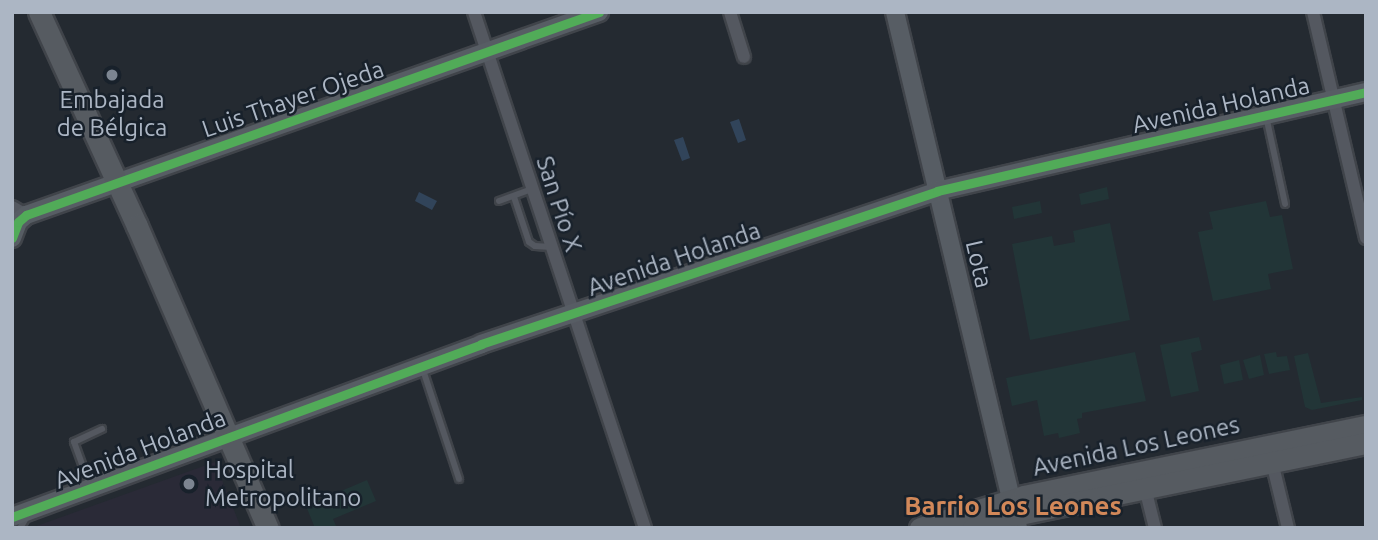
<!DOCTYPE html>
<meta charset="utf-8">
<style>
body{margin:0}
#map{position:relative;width:1378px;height:540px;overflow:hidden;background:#242a31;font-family:Ubuntu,sans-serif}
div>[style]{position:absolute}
.medical>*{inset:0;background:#2a2a37}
.green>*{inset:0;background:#223537}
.water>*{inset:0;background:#31445a}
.roads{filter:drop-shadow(2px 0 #40444a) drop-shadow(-2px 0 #40444a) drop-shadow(0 2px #40444a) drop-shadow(0 -2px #40444a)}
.lane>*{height:6px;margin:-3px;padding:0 3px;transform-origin:3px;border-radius:3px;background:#545860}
.street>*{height:12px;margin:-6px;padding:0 6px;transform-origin:6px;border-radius:6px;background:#545860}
.secondary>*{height:18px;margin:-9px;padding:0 9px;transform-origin:9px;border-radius:9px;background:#575d64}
.primary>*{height:21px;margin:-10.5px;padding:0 10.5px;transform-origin:10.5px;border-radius:10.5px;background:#565b61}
.cycleway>*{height:9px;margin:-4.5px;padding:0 4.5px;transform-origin:4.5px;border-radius:4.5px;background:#51ab58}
.dots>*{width:19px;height:19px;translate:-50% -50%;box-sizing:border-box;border:4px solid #18212b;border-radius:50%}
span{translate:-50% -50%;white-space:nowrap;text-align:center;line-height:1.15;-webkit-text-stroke:5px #18212b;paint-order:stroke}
.street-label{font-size:24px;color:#acb6c4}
.poi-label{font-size:24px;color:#acb6c4}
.left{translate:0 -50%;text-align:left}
.neighbourhood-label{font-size:26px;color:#d28859;font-weight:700}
.frame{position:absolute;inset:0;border:14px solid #acb6c4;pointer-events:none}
</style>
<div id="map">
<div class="medical">
<div style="clip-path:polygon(215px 462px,241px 528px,31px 528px,95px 505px)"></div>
</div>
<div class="green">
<div style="clip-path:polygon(1107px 187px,1109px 199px,1081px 205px,1079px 194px)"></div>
<div style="clip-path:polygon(1040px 201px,1042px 213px,1014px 219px,1012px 207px)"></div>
<div style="clip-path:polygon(1266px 201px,1270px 217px,1282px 215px,1293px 269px,1268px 274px,1271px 289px,1213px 301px,1198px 232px,1213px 229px,1209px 212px)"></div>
<div style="clip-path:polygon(1110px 223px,1130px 320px,1030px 340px,1012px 244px,1052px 236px,1054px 246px,1075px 242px,1073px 231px)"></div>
<div style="clip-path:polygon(1199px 337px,1202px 350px,1191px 353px,1199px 391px,1171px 397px,1160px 345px)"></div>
<div style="clip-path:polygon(1135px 352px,1146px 401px,1082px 413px,1082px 418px,1077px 419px,1080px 433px,1059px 438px,1058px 433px,1044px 436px,1037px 400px,1012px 406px,1006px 378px)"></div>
<div style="clip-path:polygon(1276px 352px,1277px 357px,1287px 356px,1290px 370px,1269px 374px,1264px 354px)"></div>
<div style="clip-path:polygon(1308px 353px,1321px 403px,1362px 397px,1362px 400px,1312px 410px,1305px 407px,1294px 356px)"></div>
<div style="clip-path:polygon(1260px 355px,1264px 375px,1249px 379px,1243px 360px)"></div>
<div style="clip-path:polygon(1239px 360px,1243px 380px,1224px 384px,1220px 365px)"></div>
<div style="clip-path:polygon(367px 480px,376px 501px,333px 519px,337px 528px,315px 528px,306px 506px)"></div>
</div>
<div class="water">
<div style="clip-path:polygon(739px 119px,746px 140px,738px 143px,730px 122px)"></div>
<div style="clip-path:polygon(683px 137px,690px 158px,682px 161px,674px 140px)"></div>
<div style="clip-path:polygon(419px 192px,437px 201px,432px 210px,415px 201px)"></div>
</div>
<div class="roads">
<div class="lane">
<div style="left:1266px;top:116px;width:90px;rotate:77.8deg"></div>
<div style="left:514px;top:197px;width:47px;rotate:71.6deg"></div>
<div style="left:529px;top:242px;width:7px;rotate:34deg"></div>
<div style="left:535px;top:246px;width:16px;rotate:4deg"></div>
<div style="left:499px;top:201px;width:35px;rotate:-20deg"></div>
<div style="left:422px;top:367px;width:118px;rotate:71.7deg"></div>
<div style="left:90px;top:486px;width:47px;rotate:-110deg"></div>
<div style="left:74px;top:442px;width:31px;rotate:-25deg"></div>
<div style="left:20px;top:528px;width:15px;rotate:-58deg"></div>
</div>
<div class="street">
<div style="left:474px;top:12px;width:544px;rotate:71.67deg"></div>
<div style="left:730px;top:12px;width:47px;rotate:72.7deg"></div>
<div style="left:1313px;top:12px;width:232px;rotate:76.8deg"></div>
<div style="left:12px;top:207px;width:16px;rotate:30deg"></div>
<div style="left:1272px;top:462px;width:68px;rotate:76.4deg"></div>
<div style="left:1145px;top:488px;width:41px;rotate:76deg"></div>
</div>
<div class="secondary">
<div style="left:895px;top:12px;width:530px;rotate:76.59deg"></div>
<div style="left:12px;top:238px;width:17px;rotate:-69deg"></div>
<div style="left:18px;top:222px;width:11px;rotate:-41deg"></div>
<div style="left:26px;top:215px;width:608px;rotate:-19.51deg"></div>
<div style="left:12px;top:517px;width:500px;rotate:-20.2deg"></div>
<div style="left:481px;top:344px;width:481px;rotate:-18.5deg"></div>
<div style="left:937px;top:191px;width:440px;rotate:-13deg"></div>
</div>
<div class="primary">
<div style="left:39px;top:12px;width:235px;rotate:65.4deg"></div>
<div style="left:137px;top:226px;width:329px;rotate:66.6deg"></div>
<div style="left:920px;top:528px;width:109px;rotate:-17.1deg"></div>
<div style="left:1024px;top:496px;width:349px;rotate:-11.6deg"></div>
<div style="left:973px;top:528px;width:44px;rotate:-17.2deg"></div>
<div style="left:1015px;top:515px;width:358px;rotate:-11.6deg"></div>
</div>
</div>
<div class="cycleway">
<div style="left:12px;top:238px;width:17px;rotate:-69deg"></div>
<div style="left:18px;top:222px;width:11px;rotate:-41deg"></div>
<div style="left:26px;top:215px;width:608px;rotate:-19.51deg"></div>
<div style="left:12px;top:517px;width:500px;rotate:-20.2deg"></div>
<div style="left:481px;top:344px;width:481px;rotate:-18.5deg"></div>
<div style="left:937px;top:191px;width:440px;rotate:-13deg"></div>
</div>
<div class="dots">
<div style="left:112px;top:75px;background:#7c8591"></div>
<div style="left:189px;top:484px;background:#7c8591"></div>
</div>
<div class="street-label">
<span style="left:293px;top:99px;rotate:-19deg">Luis Thayer Ojeda</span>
<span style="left:1221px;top:105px;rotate:-13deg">Avenida Holanda</span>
<span style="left:559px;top:204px;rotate:72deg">San Pío X</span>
<span style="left:674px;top:259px;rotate:-19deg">Avenida Holanda</span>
<span style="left:979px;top:264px;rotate:77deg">Lota</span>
<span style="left:1136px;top:446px;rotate:-12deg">Avenida Los Leones</span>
<span style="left:140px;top:449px;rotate:-21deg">Avenida Holanda</span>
</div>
<div class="poi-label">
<span style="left:112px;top:114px">Embajada<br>de Bélgica</span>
<span class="left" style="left:205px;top:484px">Hospital<br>Metropolitano</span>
</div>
<div class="neighbourhood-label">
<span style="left:1013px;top:506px">Barrio Los Leones</span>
</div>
<div class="frame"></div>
</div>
